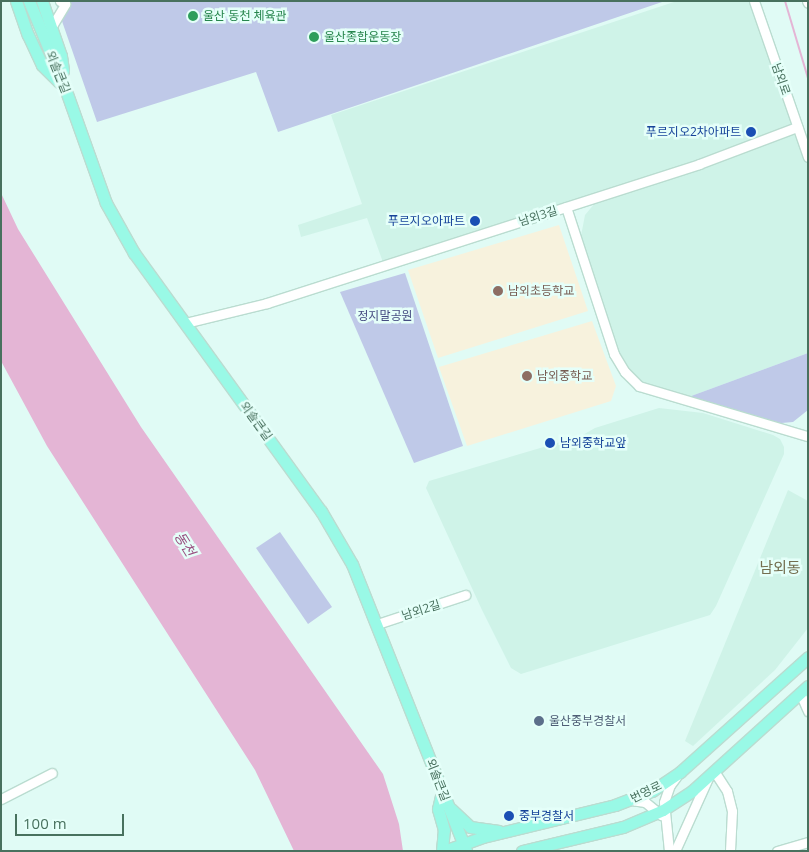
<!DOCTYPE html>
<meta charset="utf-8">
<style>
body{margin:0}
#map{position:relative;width:809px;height:852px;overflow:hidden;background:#e0fbf5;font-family:"Open Sans","Noto Sans KR",sans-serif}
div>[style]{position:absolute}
.residential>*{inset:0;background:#cff3e8}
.education>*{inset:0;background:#f7f2dd}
.green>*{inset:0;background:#bfc9e8}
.water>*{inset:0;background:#e4b5d5}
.stream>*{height:2px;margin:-1px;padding:0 1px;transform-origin:1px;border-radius:1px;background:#e4b5d5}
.roads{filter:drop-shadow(1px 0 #badcd0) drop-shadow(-1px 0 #badcd0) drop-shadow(0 1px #badcd0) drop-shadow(0 -1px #badcd0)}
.minor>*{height:9px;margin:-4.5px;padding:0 4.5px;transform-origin:4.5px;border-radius:4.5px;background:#fff}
.major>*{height:11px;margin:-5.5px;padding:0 5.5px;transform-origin:5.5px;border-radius:5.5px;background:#99f9e6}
.dots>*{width:14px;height:14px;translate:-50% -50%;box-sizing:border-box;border:2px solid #e5fff9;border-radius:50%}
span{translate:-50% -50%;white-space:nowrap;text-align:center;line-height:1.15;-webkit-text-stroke:5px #e5fff9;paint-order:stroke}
.leisure-label{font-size:12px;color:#27864d}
.left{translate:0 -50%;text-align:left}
.street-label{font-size:12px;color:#48715e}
.transit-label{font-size:12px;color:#164399}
.right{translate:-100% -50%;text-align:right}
.education-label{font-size:12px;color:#785e54}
.park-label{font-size:12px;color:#464d82}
.service-label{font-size:12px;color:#4e5e75}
.water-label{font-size:14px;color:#984c7e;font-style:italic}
.quarter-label{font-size:15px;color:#736e4f}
.frame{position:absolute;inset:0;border:2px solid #48715e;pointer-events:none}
.scale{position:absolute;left:15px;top:814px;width:109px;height:22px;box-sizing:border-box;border:2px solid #48715e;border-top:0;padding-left:6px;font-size:15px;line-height:18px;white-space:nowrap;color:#48715e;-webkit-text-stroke:4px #e5fff9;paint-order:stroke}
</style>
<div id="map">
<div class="residential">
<div style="clip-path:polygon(677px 1px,751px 1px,808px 157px,808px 353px,683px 399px,639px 386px,625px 372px,579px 246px,585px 215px,595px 203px,609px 194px,384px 265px,367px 218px,301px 237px,298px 225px,362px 204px,331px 115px)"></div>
<div style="clip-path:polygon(659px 408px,703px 413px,773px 435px,780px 439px,784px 447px,784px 454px,716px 606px,710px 615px,521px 674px,511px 668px,482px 610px,426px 488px,429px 481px,581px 436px,595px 428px)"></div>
<div style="clip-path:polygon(788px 490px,808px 501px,808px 628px,775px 670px,693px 746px,685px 741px)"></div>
</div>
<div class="education">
<div style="clip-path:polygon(559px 225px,588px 311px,438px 358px,408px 270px)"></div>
<div style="clip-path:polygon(592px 321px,616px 386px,611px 401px,467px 446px,439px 367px)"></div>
</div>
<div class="green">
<div style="clip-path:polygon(55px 1px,665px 1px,278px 132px,256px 72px,97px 122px)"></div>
<div style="clip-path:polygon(405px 273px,463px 446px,414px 463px,340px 292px)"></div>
<div style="clip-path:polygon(808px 353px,808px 410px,793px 422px,770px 424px,683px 399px)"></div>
<div style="clip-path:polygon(280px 532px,332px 607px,308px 624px,256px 548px)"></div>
</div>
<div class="water">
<div style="clip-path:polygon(1px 193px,18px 229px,141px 427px,383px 774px,399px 824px,403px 851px,294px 851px,255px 770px,47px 446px,1px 361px)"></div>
</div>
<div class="stream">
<div style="left:785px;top:1px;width:80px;rotate:73.4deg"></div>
</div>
<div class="roads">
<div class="minor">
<div style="left:754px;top:1px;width:165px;rotate:70.9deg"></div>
<div style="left:807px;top:1px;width:2px;rotate:63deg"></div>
<div style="left:52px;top:26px;width:26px;rotate:-59deg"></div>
<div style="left:65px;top:4px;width:6px;rotate:-149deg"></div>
<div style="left:566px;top:207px;width:155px;rotate:71.9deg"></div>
<div style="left:614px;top:354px;width:21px;rotate:59deg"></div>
<div style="left:625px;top:372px;width:20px;rotate:45deg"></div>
<div style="left:639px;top:386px;width:175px;rotate:16.6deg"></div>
<div style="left:185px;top:323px;width:84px;rotate:-13.7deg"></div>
<div style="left:267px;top:303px;width:454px;rotate:-17.8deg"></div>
<div style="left:699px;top:164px;width:105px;rotate:-20.7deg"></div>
<div style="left:377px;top:624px;width:93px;rotate:-18.2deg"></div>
<div style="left:800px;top:693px;width:20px;rotate:66deg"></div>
<div style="left:714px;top:771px;width:24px;rotate:57deg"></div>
<div style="left:727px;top:791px;width:21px;rotate:76deg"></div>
<div style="left:732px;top:811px;width:40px;rotate:92.9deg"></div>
<div style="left:1px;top:799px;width:57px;rotate:-27deg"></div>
<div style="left:631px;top:800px;width:14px;rotate:8deg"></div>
<div style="left:645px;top:802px;width:21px;rotate:39deg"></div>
<div style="left:669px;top:851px;width:49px;rotate:-95.8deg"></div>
<div style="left:664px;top:802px;width:18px;rotate:-71deg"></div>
<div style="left:670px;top:785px;width:10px;rotate:-53deg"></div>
<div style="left:675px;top:851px;width:80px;rotate:-65.7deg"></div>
<div style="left:777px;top:851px;width:32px;rotate:-16deg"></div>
</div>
<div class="major">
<div style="left:16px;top:1px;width:36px;rotate:71deg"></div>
<div style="left:28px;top:35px;width:33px;rotate:65deg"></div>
<div style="left:42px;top:65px;width:25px;rotate:45deg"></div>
<div style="left:29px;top:1px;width:94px;rotate:67.5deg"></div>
<div style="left:65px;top:88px;width:122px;rotate:70.4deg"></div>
<div style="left:106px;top:203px;width:57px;rotate:60.8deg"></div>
<div style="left:134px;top:253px;width:319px;rotate:54.1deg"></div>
<div style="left:321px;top:511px;width:61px;rotate:59.7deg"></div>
<div style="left:352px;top:564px;width:309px;rotate:68.3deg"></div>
<div style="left:42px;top:1px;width:58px;rotate:70.9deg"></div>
<div style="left:61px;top:56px;width:15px;rotate:82deg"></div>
<div style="left:451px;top:809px;width:26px;rotate:43deg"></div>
<div style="left:470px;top:827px;width:29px;rotate:8deg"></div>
<div style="left:442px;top:851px;width:21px;rotate:-85deg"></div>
<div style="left:444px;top:830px;width:22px;rotate:-106deg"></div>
<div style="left:438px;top:809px;width:17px;rotate:-77deg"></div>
<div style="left:444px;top:851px;width:41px;rotate:-19.7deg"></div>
<div style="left:483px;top:837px;width:136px;rotate:-13.6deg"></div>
<div style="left:615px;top:805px;width:40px;rotate:-21deg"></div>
<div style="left:652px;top:791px;width:34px;rotate:-34deg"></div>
<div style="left:680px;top:772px;width:172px;rotate:-41.9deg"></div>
<div style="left:522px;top:851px;width:104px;rotate:-13.4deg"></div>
<div style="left:623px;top:827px;width:43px;rotate:-23deg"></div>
<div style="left:663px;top:810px;width:35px;rotate:-33deg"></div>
<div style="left:692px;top:791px;width:156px;rotate:-42.2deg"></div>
</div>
</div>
<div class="dots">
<div style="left:193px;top:16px;background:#2e9e5b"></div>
<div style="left:314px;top:37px;background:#2e9e5b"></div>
<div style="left:751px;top:132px;background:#1a4fb4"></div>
<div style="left:475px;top:221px;background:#1a4fb4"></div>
<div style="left:498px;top:291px;background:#8d6e63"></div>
<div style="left:527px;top:376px;background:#8d6e63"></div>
<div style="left:550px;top:443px;background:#1a4fb4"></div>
<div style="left:539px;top:721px;background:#5c6f8a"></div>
<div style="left:509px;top:816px;background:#1a4fb4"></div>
</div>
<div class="leisure-label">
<span class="left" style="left:203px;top:16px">울산 동천 체육관</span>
<span class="left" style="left:324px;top:37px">울산종합운동장</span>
</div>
<div class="street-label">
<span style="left:58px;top:72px;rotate:68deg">외솔큰길</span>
<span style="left:781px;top:79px;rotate:71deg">남외로</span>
<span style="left:538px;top:216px;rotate:-18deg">남외3길</span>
<span style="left:256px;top:421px;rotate:54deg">외솔큰길</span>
<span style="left:421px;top:610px;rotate:-18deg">남외2길</span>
<span style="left:438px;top:780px;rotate:69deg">외솔큰길</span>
<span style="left:646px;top:792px;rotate:-26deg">번영로</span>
</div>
<div class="transit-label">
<span class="right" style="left:741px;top:132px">푸르지오2차아파트</span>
<span class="right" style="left:465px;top:221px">푸르지오아파트</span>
<span class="left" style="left:560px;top:443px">남외중학교앞</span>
<span class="left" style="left:519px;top:816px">중부경찰서</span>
</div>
<div class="education-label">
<span class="left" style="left:508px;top:291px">남외초등학교</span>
<span class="left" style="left:537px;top:376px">남외중학교</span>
</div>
<div class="park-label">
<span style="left:385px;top:316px">정지말공원</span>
</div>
<div class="service-label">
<span class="left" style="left:549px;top:721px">울산중부경찰서</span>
</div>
<div class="water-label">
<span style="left:185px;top:544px;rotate:58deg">동천</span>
</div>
<div class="quarter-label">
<span style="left:780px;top:568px">남외동</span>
</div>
<div class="frame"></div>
<div class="scale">100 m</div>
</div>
